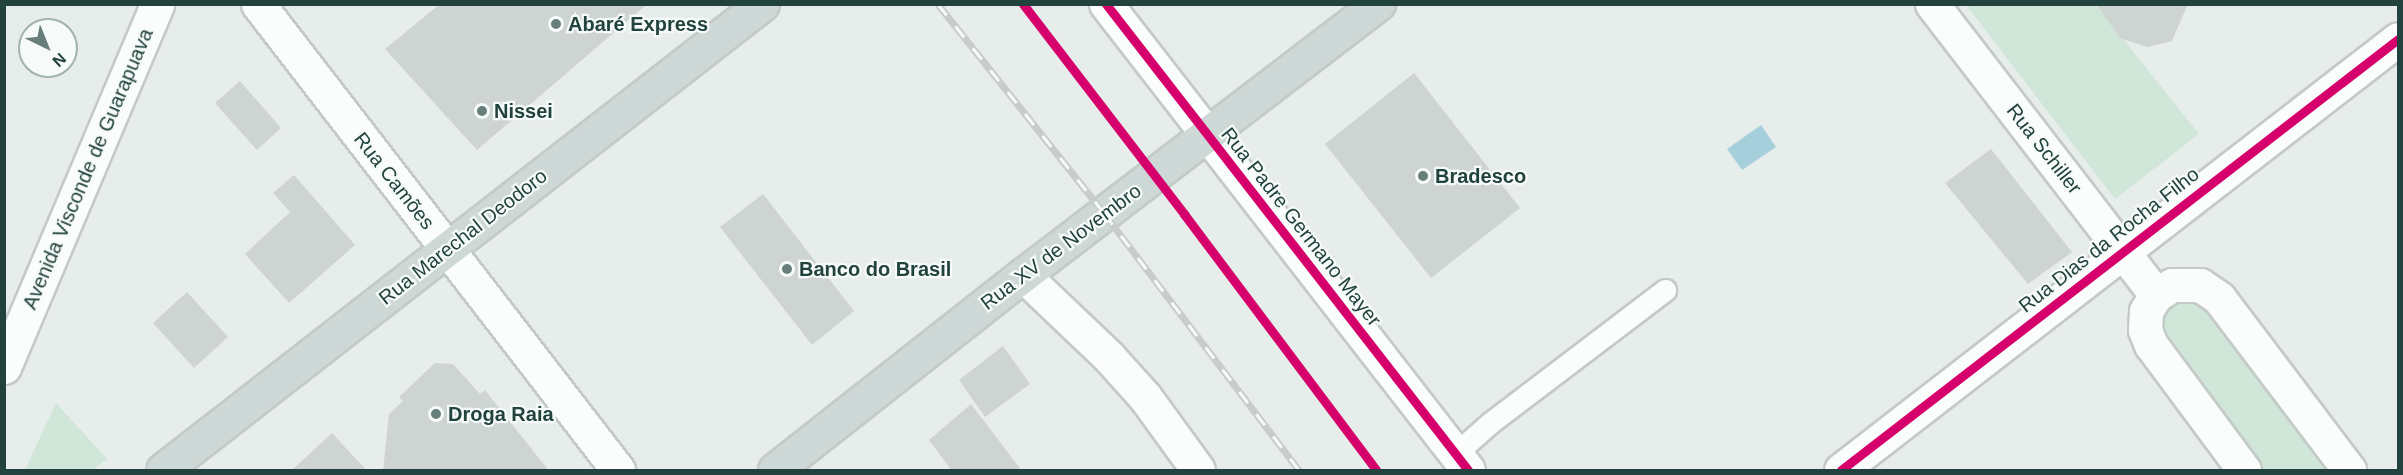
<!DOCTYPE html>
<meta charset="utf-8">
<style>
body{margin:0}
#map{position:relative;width:2403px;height:475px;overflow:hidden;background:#e7edea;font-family:Arial,sans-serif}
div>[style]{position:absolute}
.green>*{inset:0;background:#d0e6d8}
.water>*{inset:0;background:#a6cfdc}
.building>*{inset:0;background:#ced4d2}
.roads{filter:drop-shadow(2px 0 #c4cac8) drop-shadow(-2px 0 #c4cac8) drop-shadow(0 2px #c4cac8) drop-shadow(0 -2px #c4cac8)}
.service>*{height:21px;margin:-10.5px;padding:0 10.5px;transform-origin:10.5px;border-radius:10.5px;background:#fbfcfc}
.minor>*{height:33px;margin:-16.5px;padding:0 16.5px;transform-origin:16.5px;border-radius:16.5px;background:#fbfcfc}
.tertiary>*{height:33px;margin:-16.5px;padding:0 16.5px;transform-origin:16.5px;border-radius:16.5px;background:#fbfcfc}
.primary>*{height:33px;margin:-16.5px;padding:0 16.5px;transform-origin:16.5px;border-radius:16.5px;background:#ced8d6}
.rail>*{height:7px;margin-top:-3.5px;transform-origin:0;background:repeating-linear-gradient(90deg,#f6fbf9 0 14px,#c8cdcb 0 28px);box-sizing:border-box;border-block:2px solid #c8cdcb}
.cycleway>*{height:9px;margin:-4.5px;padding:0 4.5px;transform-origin:4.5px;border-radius:4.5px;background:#d6006c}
.dots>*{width:16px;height:16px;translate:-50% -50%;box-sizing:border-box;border:3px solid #f6fbf9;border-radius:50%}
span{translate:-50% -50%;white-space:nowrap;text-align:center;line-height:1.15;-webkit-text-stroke:4.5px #f6fbf9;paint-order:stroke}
.poi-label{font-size:20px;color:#22423d;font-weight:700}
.left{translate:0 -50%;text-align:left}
.street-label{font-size:20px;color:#22423d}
.frame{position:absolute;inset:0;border:6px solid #22423d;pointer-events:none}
.north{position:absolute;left:18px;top:18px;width:60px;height:60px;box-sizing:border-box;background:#f6fbf9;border:2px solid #a1b1ae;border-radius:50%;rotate:137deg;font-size:16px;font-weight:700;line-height:24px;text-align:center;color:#22423d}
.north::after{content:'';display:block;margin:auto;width:21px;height:27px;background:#677e7a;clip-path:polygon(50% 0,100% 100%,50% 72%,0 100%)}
</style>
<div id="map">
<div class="green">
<div style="clip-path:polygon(1966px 5px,2096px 5px,2199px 134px,2115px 199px)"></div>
<div style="clip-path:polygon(2188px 299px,2208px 304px,2332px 470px,2263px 470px,2165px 339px,2163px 317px,2170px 304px)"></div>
<div style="clip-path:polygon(56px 403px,107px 459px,93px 470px,25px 470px)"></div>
</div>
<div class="water">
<div style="clip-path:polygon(1761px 125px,1776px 147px,1742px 170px,1727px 149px)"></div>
</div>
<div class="building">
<div style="clip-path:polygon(440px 4px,647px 4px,477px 150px,385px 49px)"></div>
<div style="clip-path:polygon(2096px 4px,2188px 4px,2172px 41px,2147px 47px,2120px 38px)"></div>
<div style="clip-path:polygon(1414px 73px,1520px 208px,1431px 278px,1325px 144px)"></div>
<div style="clip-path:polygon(240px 81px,281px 128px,257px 150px,215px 103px)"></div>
<div style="clip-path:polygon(1991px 149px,2072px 252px,2028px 284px,1945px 183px)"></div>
<div style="clip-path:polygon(294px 175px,355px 245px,289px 303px,245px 254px,290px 212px,273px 193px)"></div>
<div style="clip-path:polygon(763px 194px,854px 311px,812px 345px,720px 227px)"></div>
<div style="clip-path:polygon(187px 292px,228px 337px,194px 368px,153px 323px)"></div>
<div style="clip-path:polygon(1003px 346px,1030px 384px,985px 417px,959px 380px)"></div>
<div style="clip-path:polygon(435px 363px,453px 364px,480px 394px,485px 390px,549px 471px,383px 471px,389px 414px,403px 401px,399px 397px)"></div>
<div style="clip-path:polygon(971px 404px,1022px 471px,952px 471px,929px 440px)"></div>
<div style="clip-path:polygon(332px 433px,367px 471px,291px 471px)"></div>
</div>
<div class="roads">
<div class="service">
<div style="left:1455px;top:454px;width:47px;rotate:-41.5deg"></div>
<div style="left:1490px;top:423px;width:220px;rotate:-37.2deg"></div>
</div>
<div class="minor">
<div style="left:258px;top:4px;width:589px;rotate:52.31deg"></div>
<div style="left:1932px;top:4px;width:367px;rotate:52.4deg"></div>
<div style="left:1023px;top:275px;width:119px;rotate:43.6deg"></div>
<div style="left:1109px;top:357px;width:54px;rotate:48deg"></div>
<div style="left:1145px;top:397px;width:90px;rotate:54deg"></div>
<div style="left:4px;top:367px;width:394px;rotate:-67.1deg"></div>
<div style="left:1841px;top:470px;width:704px;rotate:-37.73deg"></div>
<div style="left:2244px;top:470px;width:156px;rotate:-126.6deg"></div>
<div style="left:2151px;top:345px;width:16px;rotate:-112deg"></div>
<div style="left:2145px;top:330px;width:19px;rotate:-87deg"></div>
<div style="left:2146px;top:311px;width:19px;rotate:-58deg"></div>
<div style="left:2156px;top:295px;width:19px;rotate:-32deg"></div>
<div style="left:2172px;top:285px;width:28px"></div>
<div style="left:2200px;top:285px;width:23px;rotate:34deg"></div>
<div style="left:2219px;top:298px;width:216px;rotate:52.9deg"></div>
</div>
<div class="tertiary">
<div style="left:1106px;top:4px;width:590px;rotate:52.16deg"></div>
</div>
<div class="primary">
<div style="left:163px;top:470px;width:759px;rotate:-37.88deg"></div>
<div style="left:775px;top:470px;width:315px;rotate:-38.2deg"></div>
<div style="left:1023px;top:275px;width:447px;rotate:-37.4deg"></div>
</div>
</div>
<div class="rail">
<div style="left:938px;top:4px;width:267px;rotate:51.5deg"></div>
<div style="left:1104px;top:213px;width:323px;rotate:52.8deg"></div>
</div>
<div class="cycleway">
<div style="left:1023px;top:4px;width:265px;rotate:52.5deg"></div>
<div style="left:1184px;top:214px;width:320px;rotate:53.1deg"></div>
<div style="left:1106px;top:4px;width:590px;rotate:52.16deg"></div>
<div style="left:1841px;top:470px;width:704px;rotate:-37.73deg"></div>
</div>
<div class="dots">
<div style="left:556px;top:24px;background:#677e7a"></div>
<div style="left:482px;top:111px;background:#677e7a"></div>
<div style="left:1423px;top:176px;background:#677e7a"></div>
<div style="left:787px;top:269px;background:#677e7a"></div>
<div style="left:436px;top:414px;background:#677e7a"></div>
</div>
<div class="poi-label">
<span class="left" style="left:568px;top:24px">Abaré Express</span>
<span class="left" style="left:494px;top:111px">Nissei</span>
<span class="left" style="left:1435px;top:176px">Bradesco</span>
<span class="left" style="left:799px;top:269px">Banco do Brasil</span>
<span class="left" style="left:448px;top:414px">Droga Raia</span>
</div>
<div class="street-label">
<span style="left:2044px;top:149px;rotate:52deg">Rua Schiller</span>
<span style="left:88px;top:169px;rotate:-67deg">Avenida Visconde de Guarapuava</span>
<span style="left:394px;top:181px;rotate:52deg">Rua Camões</span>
<span style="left:1301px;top:227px;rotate:52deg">Rua Padre Germano Mayer</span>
<span style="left:463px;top:237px;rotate:-38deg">Rua Marechal Deodoro</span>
<span style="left:2109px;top:240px;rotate:-38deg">Rua Dias da Rocha Filho</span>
<span style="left:1061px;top:247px;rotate:-37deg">Rua XV de Novembro</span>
</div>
<div class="frame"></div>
<div class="north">N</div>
</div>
